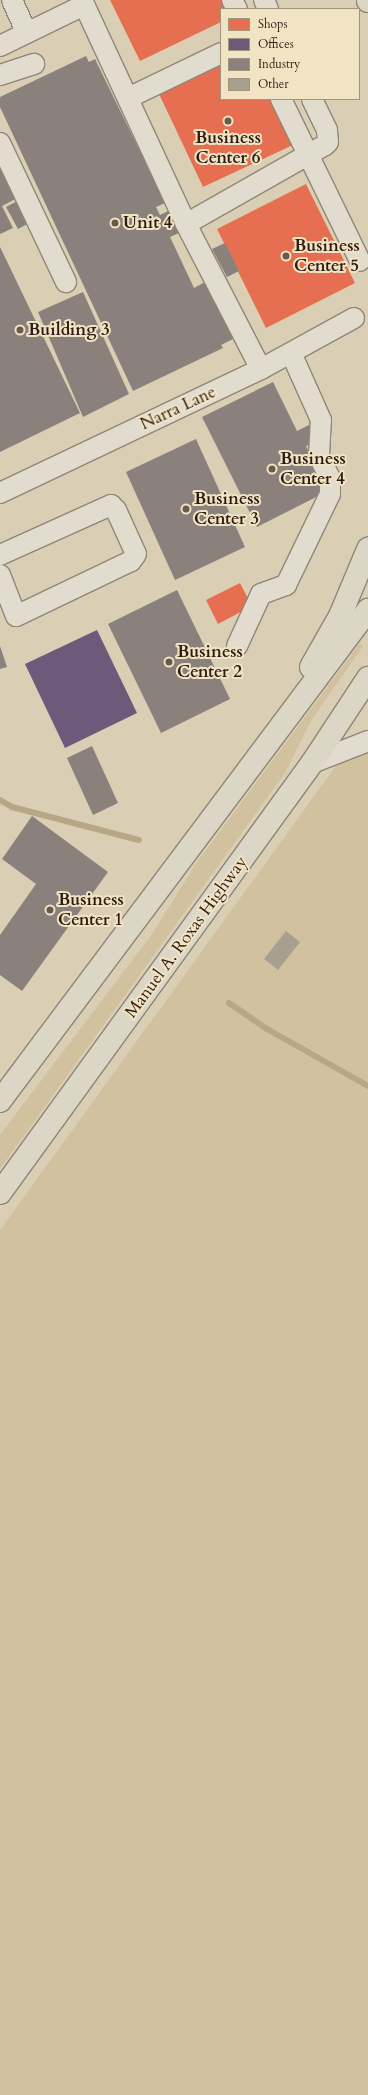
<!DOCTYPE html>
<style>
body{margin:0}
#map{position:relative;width:368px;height:2095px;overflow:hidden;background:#dacfb4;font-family:Cardo,serif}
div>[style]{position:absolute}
.green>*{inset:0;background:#d1c19e}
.shops>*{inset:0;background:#e76f51}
.offices>*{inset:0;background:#6d597a}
.industry>*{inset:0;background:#8a817c}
.stream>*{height:6px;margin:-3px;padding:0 3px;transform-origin:3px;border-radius:3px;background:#b8a786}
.building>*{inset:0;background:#a8a08e}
.roads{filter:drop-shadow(1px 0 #8f8676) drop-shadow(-1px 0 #8f8676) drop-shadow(0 1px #8f8676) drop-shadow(0 -1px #8f8676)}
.minor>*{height:20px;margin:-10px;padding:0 10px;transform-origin:10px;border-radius:10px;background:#e1dcce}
.major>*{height:22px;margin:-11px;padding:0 11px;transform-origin:11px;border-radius:11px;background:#dcd6c6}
.dots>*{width:11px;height:11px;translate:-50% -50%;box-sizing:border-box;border:2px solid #f1e4c4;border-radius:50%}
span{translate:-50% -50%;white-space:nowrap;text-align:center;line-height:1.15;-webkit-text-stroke:4px #f1e4c4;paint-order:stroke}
.poi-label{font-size:17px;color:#2f1b14;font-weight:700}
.left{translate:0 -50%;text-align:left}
.street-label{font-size:17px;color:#2f1b14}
.legend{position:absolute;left:220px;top:8px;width:140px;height:92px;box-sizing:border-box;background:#f1e4c4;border:1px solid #a3947e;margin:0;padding:5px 7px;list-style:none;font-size:12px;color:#2f1b14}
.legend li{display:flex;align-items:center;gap:8px;height:20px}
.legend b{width:20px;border:1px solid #a3947e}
</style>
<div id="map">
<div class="green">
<div style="clip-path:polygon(360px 643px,363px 646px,311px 721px,285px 773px,0 1169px,0 1135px,152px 934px,197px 862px)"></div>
<div style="clip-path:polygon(368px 748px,368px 2095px,0 2095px,0 1230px,333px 770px,340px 761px)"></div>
</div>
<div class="shops">
<div style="clip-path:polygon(110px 0,225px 0,230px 9px,221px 9px,221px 22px,140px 61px)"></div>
<div style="clip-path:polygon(221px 65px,221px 99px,274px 99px,295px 144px,203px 187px,159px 94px)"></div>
<div style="clip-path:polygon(306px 184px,355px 283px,266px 328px,217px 229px)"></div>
<div style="clip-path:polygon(240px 583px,252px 606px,218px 624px,206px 600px)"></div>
</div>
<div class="offices">
<div style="clip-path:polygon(97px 630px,137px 713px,65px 748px,25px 664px)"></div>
</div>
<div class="industry">
<div style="clip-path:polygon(86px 56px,89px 62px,95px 59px,165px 203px,156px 207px,160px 215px,170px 210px,181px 232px,170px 237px,194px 288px,205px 282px,233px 339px,221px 345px,223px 348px,133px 391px,0 107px,0 97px)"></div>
<div style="clip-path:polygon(0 154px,21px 196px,2px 206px,13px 228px,0 234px)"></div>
<div style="clip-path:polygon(21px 199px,33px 221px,18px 229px,6px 207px)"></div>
<div style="clip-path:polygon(225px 243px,239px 271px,227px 277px,212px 249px)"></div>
<div style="clip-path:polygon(0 247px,80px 413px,0 452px)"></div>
<div style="clip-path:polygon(83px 292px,129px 394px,83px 417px,38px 312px)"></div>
<div style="clip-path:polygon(273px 382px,297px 431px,309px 425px,317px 441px,306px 446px,328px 491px,257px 527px,202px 417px)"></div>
<div style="clip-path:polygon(196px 439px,245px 547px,175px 580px,126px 472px)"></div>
<div style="clip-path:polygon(177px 590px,230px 699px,161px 733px,108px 624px)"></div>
<div style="clip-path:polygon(0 646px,7px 667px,0 669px)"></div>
<div style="clip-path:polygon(92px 746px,118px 803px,93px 815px,67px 758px)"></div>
<div style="clip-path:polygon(32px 816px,108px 872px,22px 991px,0 975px,0 935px,36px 884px,2px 859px)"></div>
</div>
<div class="stream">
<div style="left:0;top:800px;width:14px;rotate:30deg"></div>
<div style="left:12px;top:807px;width:131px;rotate:14.6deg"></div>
<div style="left:229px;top:1003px;width:46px;rotate:34.4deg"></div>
<div style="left:267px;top:1029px;width:116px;rotate:29.4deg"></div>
</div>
<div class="building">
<div style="clip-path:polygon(286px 931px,300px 942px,278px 970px,264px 959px)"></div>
</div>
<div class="roads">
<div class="minor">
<div style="left:12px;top:0;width:36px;rotate:66deg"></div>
<div style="left:82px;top:0;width:247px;rotate:65.1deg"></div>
<div style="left:186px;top:224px;width:163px;rotate:62.7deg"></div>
<div style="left:232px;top:0;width:10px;rotate:61deg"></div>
<div style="left:264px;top:0;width:10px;rotate:66deg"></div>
<div style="left:0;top:46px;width:93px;rotate:-26deg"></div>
<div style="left:0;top:75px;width:36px;rotate:-18deg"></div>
<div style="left:128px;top:98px;width:103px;rotate:-25.8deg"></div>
<div style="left:281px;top:99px;width:180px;rotate:64deg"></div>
<div style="left:0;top:143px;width:154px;rotate:64.6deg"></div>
<div style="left:186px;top:224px;width:160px;rotate:-29.6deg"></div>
<div style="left:325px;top:145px;width:4px;rotate:-45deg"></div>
<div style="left:328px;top:142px;width:12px;rotate:-95deg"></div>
<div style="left:327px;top:130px;width:34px;rotate:-116deg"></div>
<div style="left:0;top:493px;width:289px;rotate:-25.4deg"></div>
<div style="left:261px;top:369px;width:106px;rotate:-28.7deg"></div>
<div style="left:0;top:555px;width:122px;rotate:-24.2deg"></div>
<div style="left:111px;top:505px;width:7px;rotate:45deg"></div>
<div style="left:116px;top:510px;width:48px;rotate:65.6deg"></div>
<div style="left:136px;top:554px;width:9px;rotate:126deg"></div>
<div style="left:131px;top:561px;width:127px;rotate:154.4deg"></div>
<div style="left:16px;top:616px;width:44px;rotate:-111.3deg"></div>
<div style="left:237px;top:646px;width:57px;rotate:-65.2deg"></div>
<div style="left:261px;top:594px;width:27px;rotate:-20deg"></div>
<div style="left:286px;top:585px;width:101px;rotate:-64.2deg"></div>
<div style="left:330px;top:494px;width:16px;rotate:-90deg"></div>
<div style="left:330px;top:478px;width:25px;rotate:-117deg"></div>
<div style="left:319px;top:456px;width:36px;rotate:-87deg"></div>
<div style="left:321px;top:420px;width:73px;rotate:-114.1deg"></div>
<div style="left:312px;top:763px;width:60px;rotate:-21.4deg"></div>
</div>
<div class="major">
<div style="left:368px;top:0;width:1px;rotate:90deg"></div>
<div style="left:311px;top:667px;width:59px;rotate:-60.4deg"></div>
<div style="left:340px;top:616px;width:73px;rotate:-67.3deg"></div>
<div style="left:0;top:1101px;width:614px;rotate:-53.15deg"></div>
<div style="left:0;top:1193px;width:531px;rotate:-54.04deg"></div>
<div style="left:312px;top:763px;width:102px;rotate:-56.6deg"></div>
</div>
</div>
<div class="dots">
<div style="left:228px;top:121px;background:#6b5a4c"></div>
<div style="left:115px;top:223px;background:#6b5a4c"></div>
<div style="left:286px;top:256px;background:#6b5a4c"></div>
<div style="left:20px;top:330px;background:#6b5a4c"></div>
<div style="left:272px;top:469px;background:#6b5a4c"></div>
<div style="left:186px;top:509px;background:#6b5a4c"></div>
<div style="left:169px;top:662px;background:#6b5a4c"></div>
<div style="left:50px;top:910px;background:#6b5a4c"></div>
</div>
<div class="poi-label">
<span style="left:228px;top:148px">Business<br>Center 6</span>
<span class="left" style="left:123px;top:223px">Unit 4</span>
<span class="left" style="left:294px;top:256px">Business<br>Center 5</span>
<span class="left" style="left:28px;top:330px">Building 3</span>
<span class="left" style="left:280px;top:469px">Business<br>Center 4</span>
<span class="left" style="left:194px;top:509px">Business<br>Center 3</span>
<span class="left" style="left:177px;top:662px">Business<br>Center 2</span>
<span class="left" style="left:58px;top:910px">Business<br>Center 1</span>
</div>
<div class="street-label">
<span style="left:178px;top:408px;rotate:-25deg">Narra Lane</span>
<span style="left:186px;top:937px;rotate:-54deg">Manuel A. Roxas Highway</span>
</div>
<ul class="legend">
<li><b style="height:11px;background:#e76f51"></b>Shops</li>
<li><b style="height:11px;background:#6d597a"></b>Offices</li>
<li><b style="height:11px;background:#8a817c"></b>Industry</li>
<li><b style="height:11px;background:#a8a08e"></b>Other</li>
</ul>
</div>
